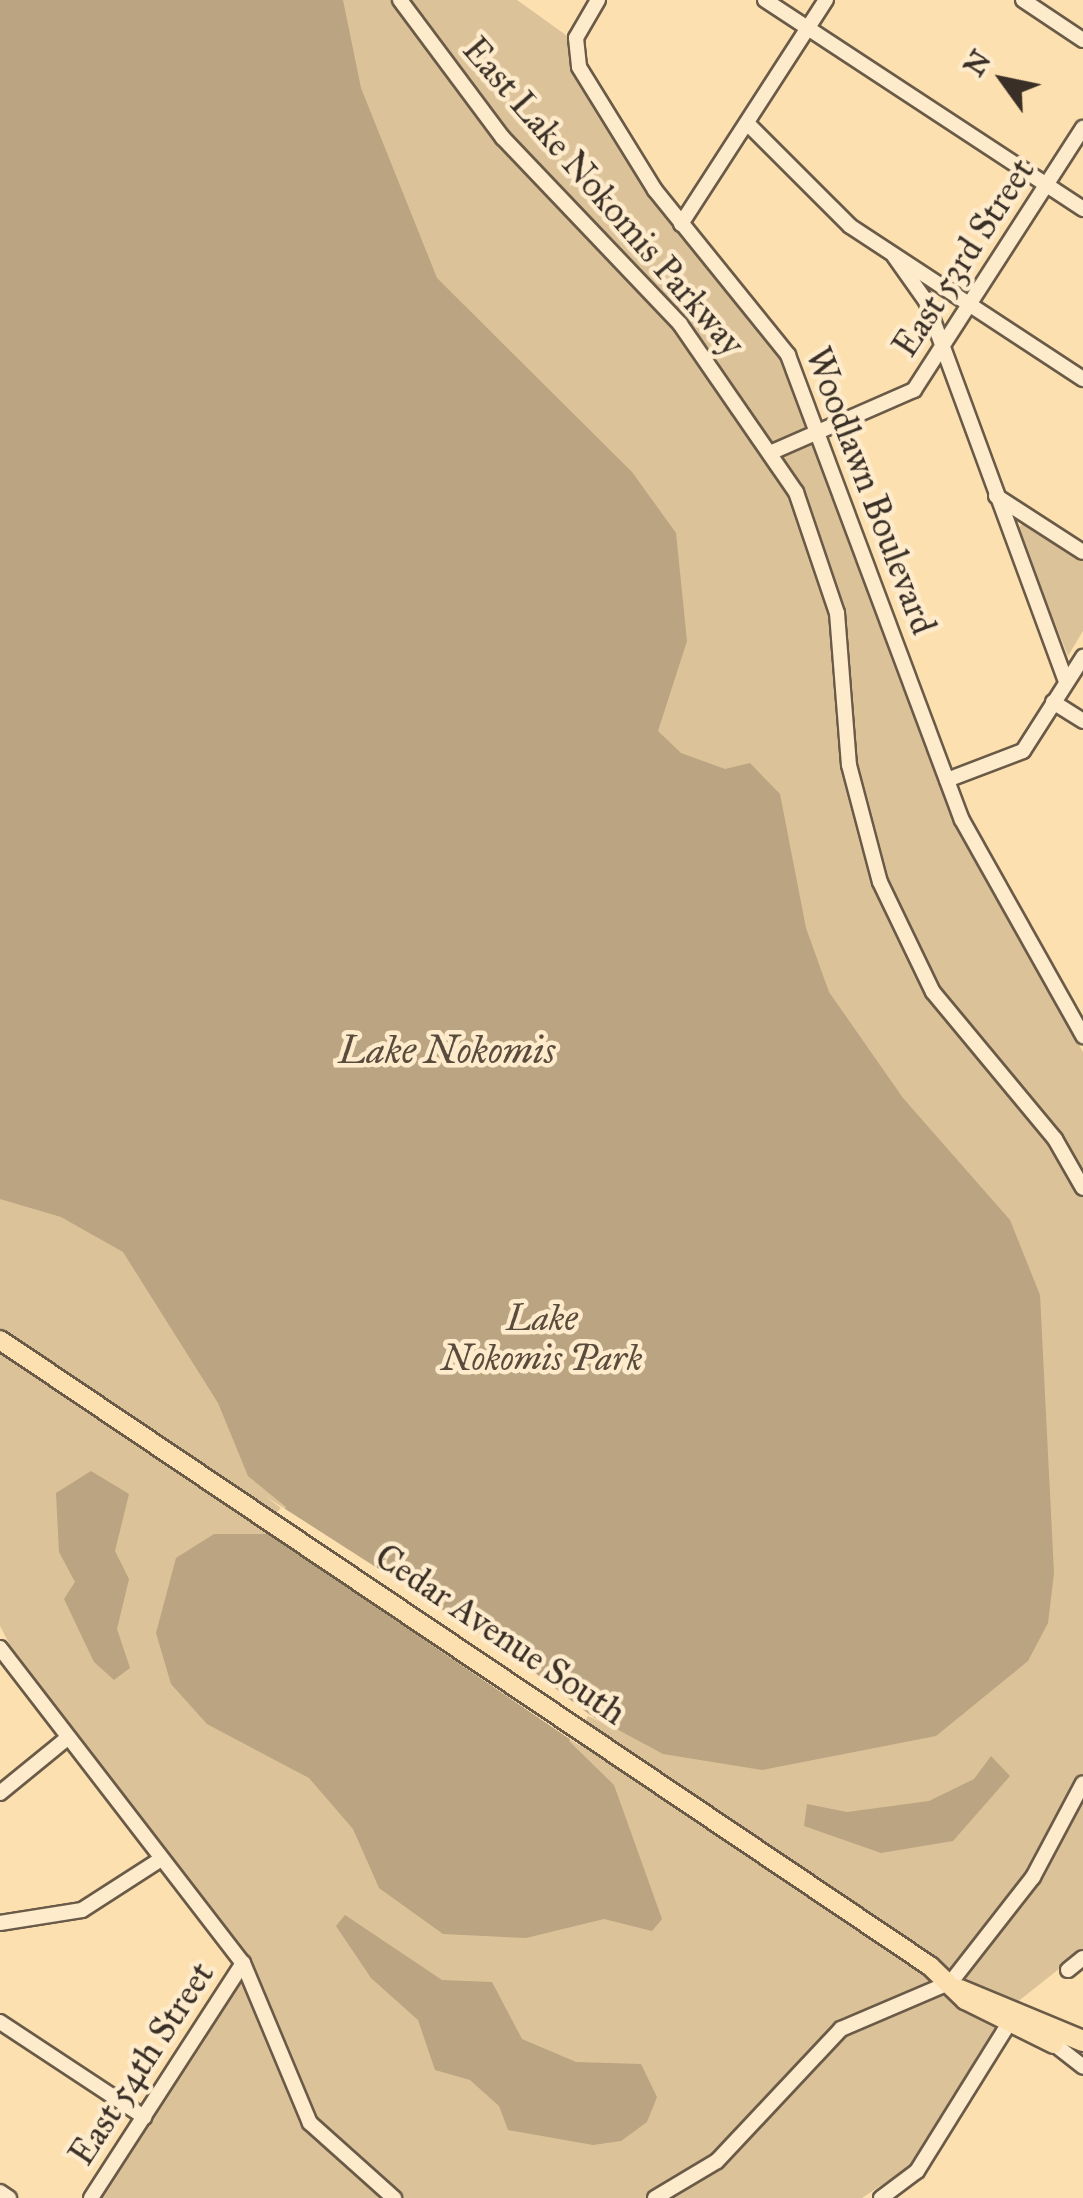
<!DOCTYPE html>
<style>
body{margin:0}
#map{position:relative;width:1083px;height:2198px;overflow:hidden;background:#fde0b0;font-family:"IM FELL Great Primer",serif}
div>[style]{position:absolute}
.green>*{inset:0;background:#dcc299}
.water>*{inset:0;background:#baa481}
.pier>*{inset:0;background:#fde0b0}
.roads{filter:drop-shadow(2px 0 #6a5b48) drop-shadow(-2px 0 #6a5b48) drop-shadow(0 2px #6a5b48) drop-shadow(0 -2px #6a5b48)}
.minor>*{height:14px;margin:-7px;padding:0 7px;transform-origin:7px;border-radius:7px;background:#feebcc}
.major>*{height:18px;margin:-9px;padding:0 9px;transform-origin:9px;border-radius:9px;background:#fde0b0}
.highway>*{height:20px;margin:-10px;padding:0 10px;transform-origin:10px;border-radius:10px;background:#fde0b0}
span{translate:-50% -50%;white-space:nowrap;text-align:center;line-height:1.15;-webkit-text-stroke:9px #feebcc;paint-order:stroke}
.street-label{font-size:35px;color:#392f26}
.park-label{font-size:35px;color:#5a4c3d;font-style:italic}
.water-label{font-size:38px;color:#594c3d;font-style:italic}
.north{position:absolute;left:953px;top:30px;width:100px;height:100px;-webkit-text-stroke:8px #feebcc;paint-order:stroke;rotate:303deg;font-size:28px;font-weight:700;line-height:40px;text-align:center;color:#392f26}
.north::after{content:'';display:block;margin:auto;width:35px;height:45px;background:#392f26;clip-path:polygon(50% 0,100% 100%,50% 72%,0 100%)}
</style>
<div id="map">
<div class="green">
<div style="clip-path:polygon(0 0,517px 0,570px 38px,571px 66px,640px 177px,772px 339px,955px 823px,1083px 1052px,1083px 1950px,1011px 2007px,912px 2165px,862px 2198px,99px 2198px,249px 1966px,28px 1680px,0 1626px)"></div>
<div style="clip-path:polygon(1025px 521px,1083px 559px,1083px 631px,1068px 656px,1017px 529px)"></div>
</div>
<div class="water">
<div style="clip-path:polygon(0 0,343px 0,361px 88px,437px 278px,632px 472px,676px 533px,687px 641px,658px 731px,681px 753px,725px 769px,750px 763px,780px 794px,806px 928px,829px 992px,903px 1098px,1010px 1220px,1040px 1295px,1054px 1573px,1048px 1623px,1028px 1661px,936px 1736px,762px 1770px,663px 1754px,585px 1712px,569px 1741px,614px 1785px,662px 1919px,652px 1931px,604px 1919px,526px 1938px,443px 1934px,379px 1888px,353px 1829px,309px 1778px,207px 1724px,171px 1684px,156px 1633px,176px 1558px,214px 1534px,269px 1534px,286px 1507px,248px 1476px,218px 1403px,123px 1252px,61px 1217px,0 1199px)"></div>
<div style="clip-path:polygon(91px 1471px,129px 1494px,115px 1551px,129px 1579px,117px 1629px,130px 1668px,114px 1680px,94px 1662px,64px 1599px,75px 1582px,59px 1552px,56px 1493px)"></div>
<div style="clip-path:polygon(991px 1756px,1010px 1776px,953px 1841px,881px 1853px,804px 1826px,807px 1804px,847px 1812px,929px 1801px,974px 1779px)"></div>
<div style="clip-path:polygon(345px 1915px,442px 1980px,492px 1982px,522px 2039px,576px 2062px,641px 2064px,657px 2097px,647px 2122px,621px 2141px,593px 2145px,508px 2130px,499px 2106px,470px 2080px,435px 2070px,418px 2020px,371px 1978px,336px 1926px)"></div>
</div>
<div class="pier">
<div style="clip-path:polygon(265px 1496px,505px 1650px,598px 1721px,588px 1716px,574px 1738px,580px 1746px,260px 1528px,281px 1508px)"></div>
</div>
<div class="roads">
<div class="minor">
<div style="left:400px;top:0;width:172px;rotate:53.3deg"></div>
<div style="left:503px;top:138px;width:257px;rotate:46.4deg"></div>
<div style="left:680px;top:324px;width:204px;rotate:55.4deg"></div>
<div style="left:796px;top:492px;width:128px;rotate:71.3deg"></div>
<div style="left:837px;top:613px;width:152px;rotate:85.5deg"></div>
<div style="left:849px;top:765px;width:121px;rotate:75.2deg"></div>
<div style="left:880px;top:882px;width:122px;rotate:64.3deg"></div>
<div style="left:933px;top:992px;width:191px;rotate:50.3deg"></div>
<div style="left:1055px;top:1139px;width:56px;rotate:60.3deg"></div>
<div style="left:598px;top:0;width:44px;rotate:120.1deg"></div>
<div style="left:576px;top:38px;width:29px;rotate:84deg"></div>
<div style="left:579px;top:67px;width:145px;rotate:58.3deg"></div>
<div style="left:655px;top:190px;width:212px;rotate:51.1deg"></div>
<div style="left:788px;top:355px;width:496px;rotate:69.5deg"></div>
<div style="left:962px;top:820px;width:248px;rotate:60.7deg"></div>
<div style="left:765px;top:0;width:381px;rotate:33.3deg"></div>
<div style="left:1023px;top:0;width:72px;rotate:33.7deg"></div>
<div style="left:748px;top:124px;width:144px;rotate:45deg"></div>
<div style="left:850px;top:226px;width:279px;rotate:33.3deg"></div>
<div style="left:681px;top:224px;width:267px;rotate:-57.1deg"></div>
<div style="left:894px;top:256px;width:55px;rotate:54.6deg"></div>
<div style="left:926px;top:301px;width:406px;rotate:69.8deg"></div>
<div style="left:772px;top:452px;width:155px;rotate:-23.6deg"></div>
<div style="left:914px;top:390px;width:312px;rotate:-57.2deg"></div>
<div style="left:996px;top:496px;width:103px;rotate:32.8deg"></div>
<div style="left:1053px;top:702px;width:36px;rotate:32deg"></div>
<div style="left:947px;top:780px;width:81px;rotate:-20.9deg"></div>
<div style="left:1023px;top:751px;width:112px;rotate:-57.4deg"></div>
<div style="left:0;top:1648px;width:398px;rotate:52.4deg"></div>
<div style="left:243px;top:1963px;width:173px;rotate:67.3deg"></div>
<div style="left:310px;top:2123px;width:113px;rotate:41.8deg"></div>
<div style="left:0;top:1793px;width:84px;rotate:-39.2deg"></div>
<div style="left:0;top:1923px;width:83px;rotate:-9deg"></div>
<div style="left:82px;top:1910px;width:94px;rotate:-32.8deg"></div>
<div style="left:1068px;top:1970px;width:19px;rotate:-39deg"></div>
<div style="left:0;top:2022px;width:173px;rotate:33.4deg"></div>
<div style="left:1054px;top:2044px;width:37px;rotate:38deg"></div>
<div style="left:0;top:2192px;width:11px;rotate:34deg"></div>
<div style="left:91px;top:2198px;width:280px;rotate:-57.1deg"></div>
<div style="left:655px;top:2198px;width:72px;rotate:-30.8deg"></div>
<div style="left:717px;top:2161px;width:181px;rotate:-46.8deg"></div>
<div style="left:841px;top:2029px;width:120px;rotate:-23.1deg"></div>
<div style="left:951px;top:1982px;width:133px;rotate:-52deg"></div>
<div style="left:1033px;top:1877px;width:106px;rotate:-62deg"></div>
<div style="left:881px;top:2198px;width:45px;rotate:-36.9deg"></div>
<div style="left:917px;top:2171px;width:172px;rotate:-58.1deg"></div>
</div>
<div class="major">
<div style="left:0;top:1340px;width:1121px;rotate:33.95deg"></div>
<div style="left:930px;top:1966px;width:49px;rotate:44.2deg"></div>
<div style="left:965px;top:2000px;width:99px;rotate:26.3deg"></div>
</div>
<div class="highway">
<div style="left:960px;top:1990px;width:133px;rotate:22.5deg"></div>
</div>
</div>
<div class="street-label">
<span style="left:603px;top:197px;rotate:49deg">East Lake Nokomis Parkway</span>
<span style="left:964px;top:258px;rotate:-57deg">East 53rd Street</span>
<span style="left:870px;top:491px;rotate:69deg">Woodlawn Boulevard</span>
<span style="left:500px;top:1635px;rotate:34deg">Cedar Avenue South</span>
<span style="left:142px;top:2064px;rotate:-57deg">East 54th Street</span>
</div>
<div class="park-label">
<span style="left:542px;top:1339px">Lake<br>Nokomis Park</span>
</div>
<div class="water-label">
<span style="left:447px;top:1051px">Lake Nokomis</span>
</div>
<div class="north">N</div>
</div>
